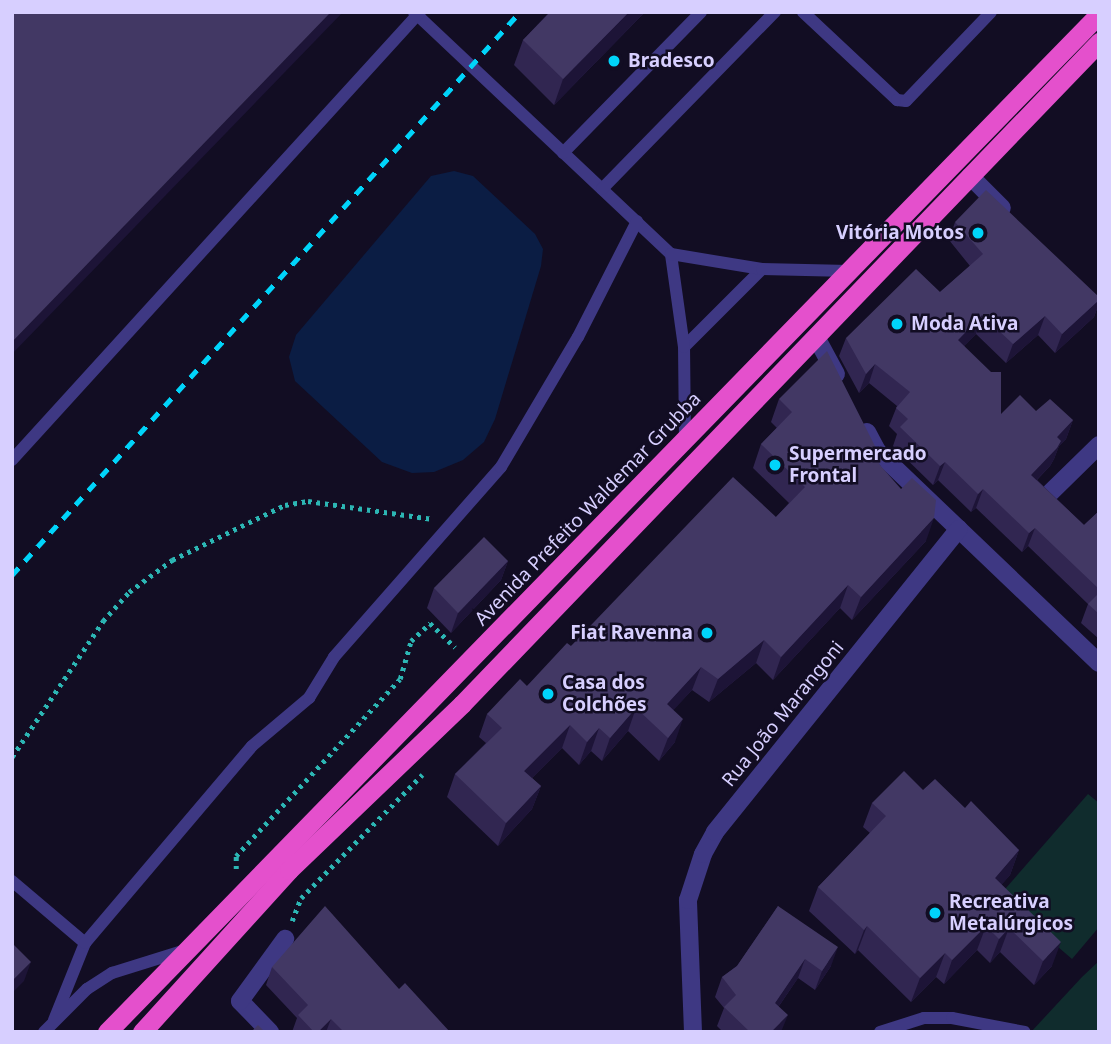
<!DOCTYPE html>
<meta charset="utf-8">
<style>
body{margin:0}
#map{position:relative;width:1111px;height:1044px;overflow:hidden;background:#120d23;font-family:"Noto Sans",sans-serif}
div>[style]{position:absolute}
.green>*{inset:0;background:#102c2d}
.water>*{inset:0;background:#0b1d44}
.path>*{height:4.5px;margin-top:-2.25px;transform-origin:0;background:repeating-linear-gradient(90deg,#2cb6b4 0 3.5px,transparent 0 8.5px)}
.service>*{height:12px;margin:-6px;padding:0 6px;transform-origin:6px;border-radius:6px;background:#3e3883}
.minor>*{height:18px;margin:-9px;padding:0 9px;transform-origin:9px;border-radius:9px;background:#3e3883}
.trunk>*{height:19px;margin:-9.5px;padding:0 9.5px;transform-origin:9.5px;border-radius:9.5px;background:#e450cc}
.rail>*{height:5px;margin-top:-2.5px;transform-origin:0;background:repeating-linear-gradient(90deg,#00d4fa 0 10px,transparent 0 19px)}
.wall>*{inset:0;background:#312651}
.shaded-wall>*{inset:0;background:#1d1437}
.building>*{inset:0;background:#423864}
.dots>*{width:19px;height:19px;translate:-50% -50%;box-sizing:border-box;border:4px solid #120d23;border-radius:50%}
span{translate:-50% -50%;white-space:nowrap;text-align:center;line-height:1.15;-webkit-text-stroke:5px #120d23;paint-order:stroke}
.poi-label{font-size:19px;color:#d7cfff;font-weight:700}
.left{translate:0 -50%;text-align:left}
.right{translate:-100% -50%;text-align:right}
.street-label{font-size:19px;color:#d7cfff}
.frame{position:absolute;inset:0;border:14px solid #d7cfff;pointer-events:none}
</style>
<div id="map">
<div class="green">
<div style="clip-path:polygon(1088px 794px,1099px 803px,1099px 927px,1072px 959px,999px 896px)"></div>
<div style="clip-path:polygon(1099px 961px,1099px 1032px,1031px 1032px,1082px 977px)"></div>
</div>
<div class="water">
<div style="clip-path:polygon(454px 171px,473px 176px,535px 234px,543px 249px,541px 266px,495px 419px,484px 442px,463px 460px,434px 472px,412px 473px,382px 462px,295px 381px,289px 357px,296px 335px,431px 176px)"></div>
</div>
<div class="path">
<div style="left:12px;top:757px;width:164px;rotate:-56.2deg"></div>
<div style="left:103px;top:621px;width:39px;rotate:-48deg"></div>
<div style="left:129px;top:592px;width:54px;rotate:-36.7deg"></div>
<div style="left:172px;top:560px;width:126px;rotate:-26deg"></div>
<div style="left:285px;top:505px;width:23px;rotate:-10deg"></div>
<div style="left:308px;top:501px;width:126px;rotate:8.2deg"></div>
<div style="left:236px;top:869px;width:13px;rotate:-90deg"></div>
<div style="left:236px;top:856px;width:241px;rotate:-47.2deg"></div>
<div style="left:400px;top:679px;width:40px;rotate:-74deg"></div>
<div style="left:411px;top:641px;width:26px;rotate:-43deg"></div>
<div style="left:430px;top:623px;width:35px;rotate:44deg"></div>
<div style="left:292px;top:921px;width:25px;rotate:-69deg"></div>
<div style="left:301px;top:898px;width:173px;rotate:-45.5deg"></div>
</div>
<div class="service">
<div style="left:414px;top:12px;width:353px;rotate:43.3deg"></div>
<div style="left:803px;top:12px;width:129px;rotate:43.1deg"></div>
<div style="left:897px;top:100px;width:9px;rotate:6deg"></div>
<div style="left:906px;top:101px;width:123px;rotate:-46.3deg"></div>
<div style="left:563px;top:153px;width:197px;rotate:-45.6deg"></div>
<div style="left:602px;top:189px;width:248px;rotate:-45.7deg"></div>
<div style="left:684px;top:347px;width:110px;rotate:-45deg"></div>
<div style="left:685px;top:440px;width:93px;rotate:-90.6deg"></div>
<div style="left:684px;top:347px;width:94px;rotate:-98deg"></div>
<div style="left:671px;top:254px;width:92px;rotate:9.4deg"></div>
<div style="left:762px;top:269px;width:87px;rotate:1.3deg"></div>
<div style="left:12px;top:460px;width:606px;rotate:-47.68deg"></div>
<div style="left:12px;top:881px;width:96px;rotate:40.3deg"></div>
<div style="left:85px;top:943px;width:83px;rotate:111.9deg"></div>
<div style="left:85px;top:943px;width:258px;rotate:-49.7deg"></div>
<div style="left:252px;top:746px;width:75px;rotate:-40.1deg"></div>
<div style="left:309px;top:698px;width:48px;rotate:-58.6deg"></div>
<div style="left:334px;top:657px;width:253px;rotate:-48.7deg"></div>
<div style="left:501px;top:467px;width:151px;rotate:-59.4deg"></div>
<div style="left:578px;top:337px;width:130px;rotate:-63deg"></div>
<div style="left:44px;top:1032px;width:61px;rotate:-45deg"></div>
<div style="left:87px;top:989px;width:30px;rotate:-33deg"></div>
<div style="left:112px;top:973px;width:73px;rotate:-17.4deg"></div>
<div style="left:880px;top:1032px;width:46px;rotate:-17.7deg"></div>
<div style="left:924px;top:1018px;width:28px"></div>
<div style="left:952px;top:1018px;width:74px;rotate:10.9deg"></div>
</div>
<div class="minor">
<div style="left:970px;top:176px;width:45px;rotate:45deg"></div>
<div style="left:816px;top:337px;width:42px;rotate:61.6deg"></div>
<div style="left:867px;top:432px;width:21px;rotate:62deg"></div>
<div style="left:877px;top:451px;width:307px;rotate:43.7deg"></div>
<div style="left:1051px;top:492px;width:67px;rotate:-44.4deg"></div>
<div style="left:270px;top:1032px;width:43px;rotate:-134.1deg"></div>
<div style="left:240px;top:1001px;width:77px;rotate:-54deg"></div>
<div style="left:693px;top:1032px;width:132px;rotate:-92.2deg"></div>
<div style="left:688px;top:900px;width:48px;rotate:-71.9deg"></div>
<div style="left:703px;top:854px;width:25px;rotate:-61deg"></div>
<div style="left:715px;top:832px;width:389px;rotate:-51.2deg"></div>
</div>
<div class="trunk">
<div style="left:107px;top:1032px;width:1421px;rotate:-45.74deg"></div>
<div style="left:142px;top:1032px;width:219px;rotate:-47.8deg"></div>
<div style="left:289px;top:870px;width:240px;rotate:-43.8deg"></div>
<div style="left:462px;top:704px;width:919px;rotate:-46.1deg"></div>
</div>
<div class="rail">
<div style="left:12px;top:575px;width:758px;rotate:-47.94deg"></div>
</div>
<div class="wall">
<div style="clip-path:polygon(550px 12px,645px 12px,554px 105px,514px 65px,523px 40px)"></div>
<div style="clip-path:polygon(955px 222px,1099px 297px,1099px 303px,1094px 317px,1055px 353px,1038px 335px,1006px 363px,976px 334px,964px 346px,1001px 414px,1036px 411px,1073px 420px,1066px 439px,1059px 446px,1054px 459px,1050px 466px,1037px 480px,1084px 525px,1099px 511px,1099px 639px,1081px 623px,1088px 604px,1028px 546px,1022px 552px,976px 508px,971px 512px,938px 480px,933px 485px,893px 446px,897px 434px,889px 426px,897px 406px,869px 383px,859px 393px,839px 356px,846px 338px,940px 292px,970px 266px,949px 240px)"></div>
<div style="clip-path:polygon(779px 399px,880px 465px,926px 541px,852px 620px,840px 608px,773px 680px,756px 663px,709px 702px,692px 690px,673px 710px,675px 742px,659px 761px,628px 731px,602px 761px,591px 751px,579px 765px,562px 748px,532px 778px,541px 786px,532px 809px,498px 846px,447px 797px,455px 774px,486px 743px,479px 737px,487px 714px,527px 686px,571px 646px,776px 517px,789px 503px,753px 468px,761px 444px,777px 428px,771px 422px)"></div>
<div style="clip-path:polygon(508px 561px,501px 580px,451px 633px,427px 608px,434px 588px)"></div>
<div style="clip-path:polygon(923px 790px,965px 808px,1019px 850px,1010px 875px,1001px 885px,1052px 966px,1034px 985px,1000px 952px,990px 963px,977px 950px,944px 984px,936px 977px,911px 1002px,858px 950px,855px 954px,809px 911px,818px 887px,870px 833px,863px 827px,872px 803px)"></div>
<div style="clip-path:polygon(778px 906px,831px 966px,815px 990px,798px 978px,779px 1006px,781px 1032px,723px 1032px,717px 1026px,724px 1008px,715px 997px,722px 977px,737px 966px)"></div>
<div style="clip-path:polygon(272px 967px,399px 989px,450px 1032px,292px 1032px,297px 1018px,266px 985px)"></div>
</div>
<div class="shaded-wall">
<div style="clip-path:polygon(331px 12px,343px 12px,12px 354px,12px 342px)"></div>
<div style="clip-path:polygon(629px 12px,645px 12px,554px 105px,563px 79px)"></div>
<div style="clip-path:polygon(1099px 300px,1099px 303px,1094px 317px,1055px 353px,1062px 334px)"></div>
<div style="clip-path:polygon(982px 315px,976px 334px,952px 359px,958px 340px)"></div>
<div style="clip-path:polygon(1045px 316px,1038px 335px,1006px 363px,1013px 344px)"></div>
<div style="clip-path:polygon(875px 364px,869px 383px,859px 393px,866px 374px)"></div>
<div style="clip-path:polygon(1073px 420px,1066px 439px,1059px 446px,1054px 459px,1050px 466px,1024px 493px,1031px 475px,1057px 437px)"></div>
<div style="clip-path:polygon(945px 462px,938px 480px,933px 485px,940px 466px)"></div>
<div style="clip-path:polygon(983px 489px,976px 508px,971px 512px,978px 494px)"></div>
<div style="clip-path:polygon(934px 518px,926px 541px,852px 620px,861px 597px)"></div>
<div style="clip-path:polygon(1035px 528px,1028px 546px,1022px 552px,1029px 533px)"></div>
<div style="clip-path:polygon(508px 561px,501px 580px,451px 633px,458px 613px)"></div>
<div style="clip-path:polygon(848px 585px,840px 608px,773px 680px,781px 657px)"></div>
<div style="clip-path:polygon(764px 640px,756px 663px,709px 702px,718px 679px)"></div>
<div style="clip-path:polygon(701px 667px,692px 690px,658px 727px,667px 704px)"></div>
<div style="clip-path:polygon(636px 708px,628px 731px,602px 761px,610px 738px)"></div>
<div style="clip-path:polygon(683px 719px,675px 742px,659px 761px,668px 738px)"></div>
<div style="clip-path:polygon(570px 725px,562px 748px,516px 794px,524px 771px)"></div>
<div style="clip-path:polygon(599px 728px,591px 751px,579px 765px,587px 742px)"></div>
<div style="clip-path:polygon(541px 786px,532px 809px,498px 846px,506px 823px)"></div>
<div style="clip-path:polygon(1019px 850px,1010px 875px,986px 903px,995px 878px)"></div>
<div style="clip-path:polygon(867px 926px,858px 950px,855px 954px,864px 930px)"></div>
<div style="clip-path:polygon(986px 926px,977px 950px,944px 984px,952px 960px)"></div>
<div style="clip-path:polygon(1009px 928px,1000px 952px,990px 963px,999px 939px)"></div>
<div style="clip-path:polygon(1061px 942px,1052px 966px,1034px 985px,1043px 961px)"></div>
<div style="clip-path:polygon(838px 947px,831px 966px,815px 990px,822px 971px)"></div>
<div style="clip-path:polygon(945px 953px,936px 977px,911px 1002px,920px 978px)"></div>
<div style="clip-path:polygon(805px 959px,798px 978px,768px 1022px,775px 1003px)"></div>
<div style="clip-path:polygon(31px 962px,24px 981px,12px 993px,12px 981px)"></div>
<div style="clip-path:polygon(788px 1015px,781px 1032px,771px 1032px)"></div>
<div style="clip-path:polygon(331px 1019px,326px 1032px,318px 1032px)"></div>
</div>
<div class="building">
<div style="clip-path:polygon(12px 12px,331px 12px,12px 342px)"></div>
<div style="clip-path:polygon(550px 12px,629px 12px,563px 79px,523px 40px)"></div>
<div style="clip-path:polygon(986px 190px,1099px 297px,1099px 300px,1062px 334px,1045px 316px,1013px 344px,982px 315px,958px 340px,991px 372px,1001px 372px,1001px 414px,1020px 395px,1036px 411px,1050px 399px,1073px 420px,1057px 437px,1061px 441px,1057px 448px,1031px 475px,1084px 525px,1099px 511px,1099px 589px,1035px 528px,1029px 533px,983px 489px,978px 494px,945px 462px,940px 466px,900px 427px,908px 419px,896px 408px,910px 392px,875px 364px,866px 374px,846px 338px,916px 269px,940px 292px,983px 254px,955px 222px)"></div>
<div style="clip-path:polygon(827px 351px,882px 460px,879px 464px,901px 489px,912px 478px,936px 500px,934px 518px,861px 597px,848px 585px,781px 657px,764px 640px,718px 679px,701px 667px,667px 704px,683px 719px,668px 738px,636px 708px,610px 738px,599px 728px,587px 742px,570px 725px,524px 771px,541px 786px,506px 823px,455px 774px,502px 728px,487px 714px,520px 679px,527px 686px,567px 643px,571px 646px,733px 477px,776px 517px,805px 487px,761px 444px,792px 412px,779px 399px)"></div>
<div style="clip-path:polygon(484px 537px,508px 561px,458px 613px,434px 588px)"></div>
<div style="clip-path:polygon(1099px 593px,1099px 614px,1088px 604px)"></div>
<div style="clip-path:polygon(904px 771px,923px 790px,935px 779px,965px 808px,971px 801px,1019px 850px,995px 878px,1061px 942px,1043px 961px,1009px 928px,999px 939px,986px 926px,952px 960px,945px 953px,920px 978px,867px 926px,864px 930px,818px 887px,886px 816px,872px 803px)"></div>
<div style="clip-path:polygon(325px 906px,399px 989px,405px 983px,450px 1032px,344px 1032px,331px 1019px,318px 1032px,314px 1032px,298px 1015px,308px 1005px,272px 967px)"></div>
<div style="clip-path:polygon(778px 906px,838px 947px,822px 971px,805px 959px,775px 1003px,788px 1015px,771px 1032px,750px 1032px,724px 1007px,736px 995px,722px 977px,737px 966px)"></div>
<div style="clip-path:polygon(12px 943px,31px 962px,12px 981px)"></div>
<div style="clip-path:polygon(258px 1025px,265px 1032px,251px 1032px)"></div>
</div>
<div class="dots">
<div style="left:614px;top:61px;background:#00d4fa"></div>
<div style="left:978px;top:233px;background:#00d4fa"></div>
<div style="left:897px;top:324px;background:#00d4fa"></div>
<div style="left:775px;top:465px;background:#00d4fa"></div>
<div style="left:707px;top:633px;background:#00d4fa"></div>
<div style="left:548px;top:694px;background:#00d4fa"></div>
<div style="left:935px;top:913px;background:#00d4fa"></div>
</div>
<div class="poi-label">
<span class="left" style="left:628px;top:61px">Bradesco</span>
<span class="right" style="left:964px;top:233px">Vitória Motos</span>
<span class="left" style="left:911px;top:324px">Moda Ativa</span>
<span class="left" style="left:789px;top:465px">Supermercado<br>Frontal</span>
<span class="right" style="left:693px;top:633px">Fiat Ravenna</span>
<span class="left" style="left:562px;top:694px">Casa dos<br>Colchões</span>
<span class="left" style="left:949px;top:913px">Recreativa<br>Metalúrgicos</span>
</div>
<div class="street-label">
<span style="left:588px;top:509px;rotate:-46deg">Avenida Prefeito Waldemar Grubba</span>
<span style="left:783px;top:714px;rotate:-51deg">Rua João Marangoni</span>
</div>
<div class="frame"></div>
</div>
